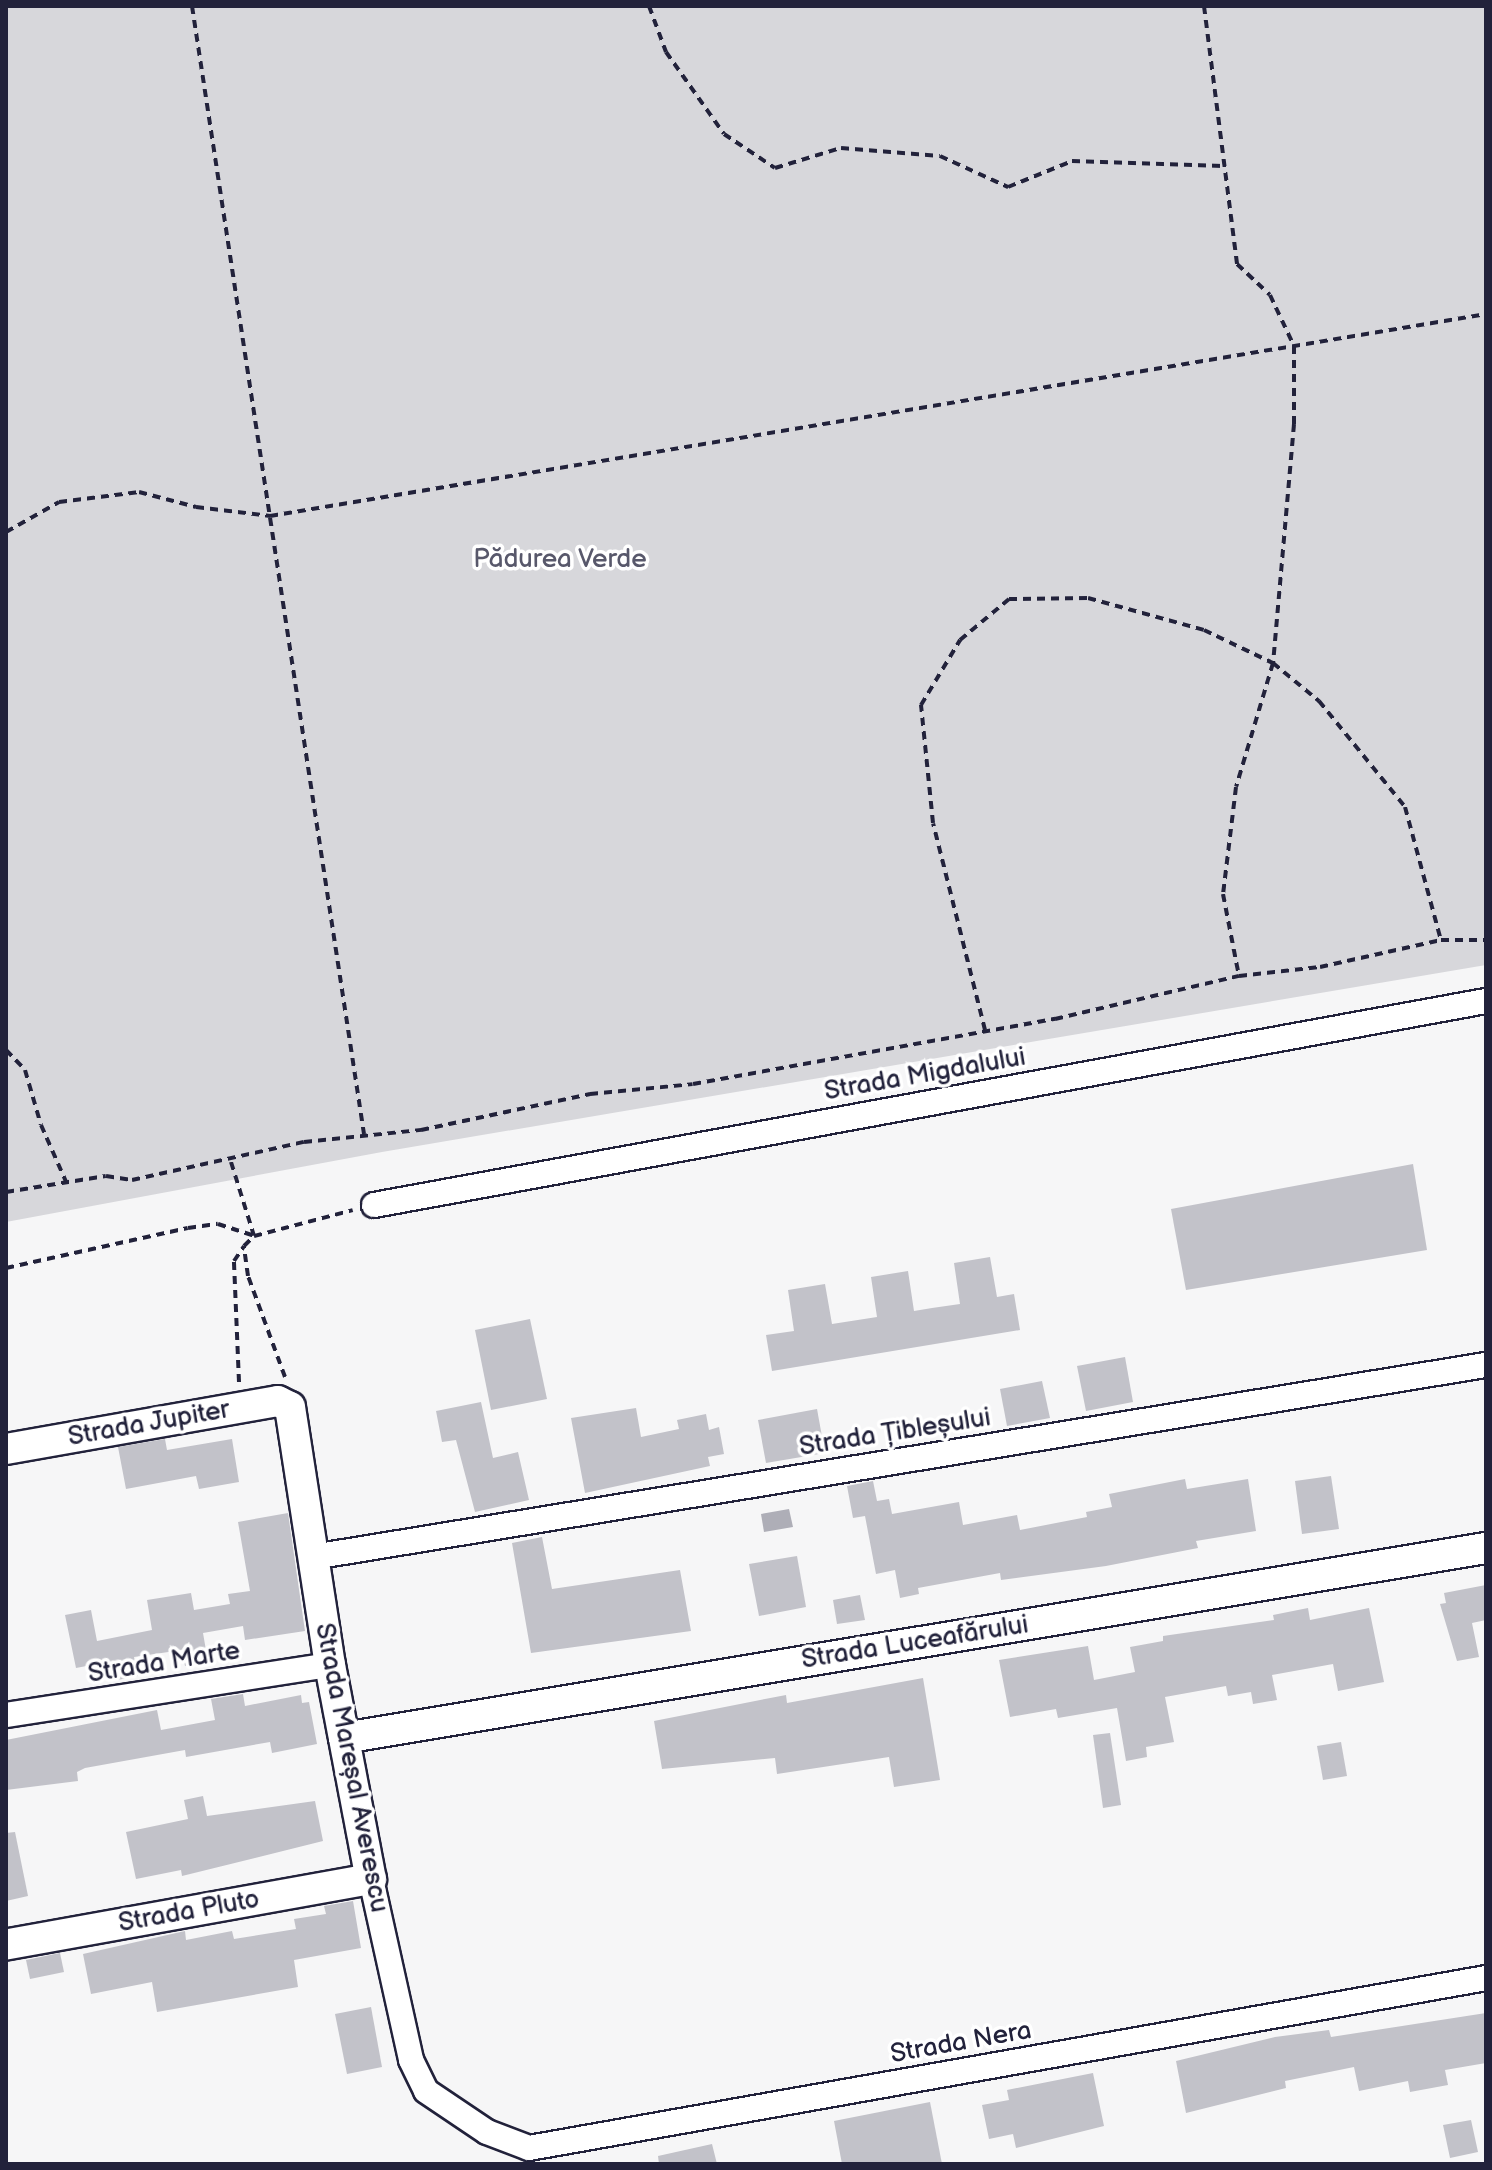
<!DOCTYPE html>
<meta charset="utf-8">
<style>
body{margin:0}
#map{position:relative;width:1492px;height:2170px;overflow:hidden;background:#f6f6f7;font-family:"Balsamiq Sans",sans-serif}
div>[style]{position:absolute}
.green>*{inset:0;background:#d7d7db}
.water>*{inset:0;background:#aeaeb7}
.building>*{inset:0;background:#c2c2c9}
.path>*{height:4px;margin-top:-2px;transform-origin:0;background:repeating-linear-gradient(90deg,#22223b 0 8px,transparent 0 14px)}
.roads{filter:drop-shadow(2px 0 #22223b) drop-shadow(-2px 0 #22223b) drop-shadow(0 2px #22223b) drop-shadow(0 -2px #22223b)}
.minor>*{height:24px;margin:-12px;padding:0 12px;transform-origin:12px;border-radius:12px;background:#fff}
.tertiary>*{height:30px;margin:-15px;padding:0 15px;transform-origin:15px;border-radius:15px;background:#fff}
span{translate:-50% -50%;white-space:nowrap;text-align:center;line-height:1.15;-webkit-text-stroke:7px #fff;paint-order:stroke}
.park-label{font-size:26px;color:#58586b}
.street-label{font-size:26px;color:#22223b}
.frame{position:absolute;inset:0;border:8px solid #22223b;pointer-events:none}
</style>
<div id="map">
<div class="green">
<div style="clip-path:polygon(6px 6px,1486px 6px,1486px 965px,382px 1152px,6px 1222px)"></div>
</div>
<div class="water">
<div style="clip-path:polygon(789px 1509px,793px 1527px,764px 1532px,761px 1514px)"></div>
</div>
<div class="building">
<div style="clip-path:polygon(1413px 1164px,1427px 1250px,1186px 1290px,1171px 1209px)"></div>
<div style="clip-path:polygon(990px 1257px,997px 1297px,1014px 1294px,1020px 1330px,772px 1371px,766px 1335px,794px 1331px,788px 1290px,825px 1284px,832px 1324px,877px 1317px,871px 1277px,908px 1271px,914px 1311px,932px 1308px,960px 1304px,954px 1263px)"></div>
<div style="clip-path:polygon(530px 1319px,547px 1399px,491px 1410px,475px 1330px)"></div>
<div style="clip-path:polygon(1125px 1357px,1133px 1402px,1086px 1411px,1077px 1366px)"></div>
<div style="clip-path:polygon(1042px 1381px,1050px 1418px,1007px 1426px,1000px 1389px)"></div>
<div style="clip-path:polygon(481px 1402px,493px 1458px,518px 1452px,529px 1500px,475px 1512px,456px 1440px,442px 1442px,436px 1411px)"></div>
<div style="clip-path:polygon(636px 1408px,641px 1437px,679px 1429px,677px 1420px,706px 1414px,709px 1430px,719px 1427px,724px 1454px,708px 1457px,710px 1466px,585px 1493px,571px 1418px)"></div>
<div style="clip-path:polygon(817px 1409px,825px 1453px,766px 1463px,758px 1420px)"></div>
<div style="clip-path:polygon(165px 1439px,167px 1450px,232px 1439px,239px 1482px,199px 1489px,196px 1476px,126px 1489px,118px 1447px)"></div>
<div style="clip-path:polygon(1331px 1476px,1339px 1529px,1302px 1534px,1295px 1481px)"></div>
<div style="clip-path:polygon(1185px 1479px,1187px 1489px,1248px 1479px,1256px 1531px,1196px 1541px,1198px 1548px,1106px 1566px,1001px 1580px,1000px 1573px,918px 1588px,919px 1594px,900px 1598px,895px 1570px,876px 1574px,865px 1516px,853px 1518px,847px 1486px,873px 1481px,877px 1501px,889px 1499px,892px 1514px,959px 1502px,963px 1525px,1017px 1515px,1020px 1530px,1087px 1517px,1086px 1512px,1112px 1507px,1109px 1494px)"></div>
<div style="clip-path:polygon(288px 1513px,305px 1631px,245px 1640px,243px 1626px,203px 1633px,208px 1662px,185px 1666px,182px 1650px,134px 1657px,138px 1676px,112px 1681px,102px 1663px,76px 1668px,65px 1615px,91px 1610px,97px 1641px,152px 1630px,147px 1600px,191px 1593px,194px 1610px,230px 1604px,228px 1594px,250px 1591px,238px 1522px)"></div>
<div style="clip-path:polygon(542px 1537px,552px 1589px,680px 1570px,691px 1631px,531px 1653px,512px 1543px)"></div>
<div style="clip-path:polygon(797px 1556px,806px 1607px,759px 1616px,749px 1564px)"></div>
<div style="clip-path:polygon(1486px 1585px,1486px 1620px,1472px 1623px,1479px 1657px,1457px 1661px,1440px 1604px,1446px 1603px,1444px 1593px)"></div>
<div style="clip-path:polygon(860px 1595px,865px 1620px,837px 1624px,833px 1600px)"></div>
<div style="clip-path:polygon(1308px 1608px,1310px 1620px,1369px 1608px,1384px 1682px,1338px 1691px,1333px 1664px,1272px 1675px,1277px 1700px,1253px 1704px,1251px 1692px,1228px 1696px,1226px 1686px,1165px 1697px,1174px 1742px,1146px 1747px,1147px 1757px,1126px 1761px,1117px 1708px,1058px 1718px,1056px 1709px,1010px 1717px,999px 1660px,1088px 1646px,1094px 1680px,1135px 1672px,1130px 1647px,1163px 1641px,1163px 1636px,1274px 1620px,1273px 1615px)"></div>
<div style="clip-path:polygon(923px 1678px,940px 1780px,894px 1787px,889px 1757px,777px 1774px,775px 1758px,662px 1769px,654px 1721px,765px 1699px,786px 1695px,787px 1703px)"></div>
<div style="clip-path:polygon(243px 1694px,245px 1706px,301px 1695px,302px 1703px,309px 1702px,317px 1744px,272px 1753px,270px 1742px,186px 1757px,185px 1750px,85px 1768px,77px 1772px,78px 1781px,6px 1790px,6px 1740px,157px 1710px,161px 1730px,215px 1720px,211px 1699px)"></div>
<div style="clip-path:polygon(1110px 1733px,1121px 1805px,1103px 1808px,1093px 1735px)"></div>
<div style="clip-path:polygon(1341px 1742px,1347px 1776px,1323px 1780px,1317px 1746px)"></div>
<div style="clip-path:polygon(203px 1796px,207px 1816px,315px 1801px,323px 1841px,182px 1876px,181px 1870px,136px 1879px,126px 1832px,188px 1819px,184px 1800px)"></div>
<div style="clip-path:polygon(15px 1832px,28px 1896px,6px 1901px,6px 1833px)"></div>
<div style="clip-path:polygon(353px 1901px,361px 1948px,294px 1960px,298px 1987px,157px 2012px,152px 1982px,91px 1994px,83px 1954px,185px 1931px,186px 1940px,232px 1931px,234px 1939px,296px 1929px,294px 1919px,326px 1914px,324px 1906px)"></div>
<div style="clip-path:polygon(60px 1953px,64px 1972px,30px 1979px,26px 1960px)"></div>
<div style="clip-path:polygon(371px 2007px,382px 2067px,347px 2074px,335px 2014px)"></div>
<div style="clip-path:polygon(1486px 2013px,1486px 2063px,1445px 2070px,1448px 2085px,1410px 2092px,1408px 2081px,1359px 2091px,1354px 2067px,1285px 2081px,1286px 2088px,1186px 2113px,1176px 2061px,1275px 2037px,1329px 2030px,1331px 2037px)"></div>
<div style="clip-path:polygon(1093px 2073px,1104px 2126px,1016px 2148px,1013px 2134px,989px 2139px,982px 2105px,1009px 2100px,1007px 2090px)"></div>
<div style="clip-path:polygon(930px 2102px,942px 2164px,842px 2164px,834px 2121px)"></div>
<div style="clip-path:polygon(1471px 2120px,1478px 2152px,1450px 2158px,1443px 2125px)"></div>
<div style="clip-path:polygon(712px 2144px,717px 2164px,659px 2164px,658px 2156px)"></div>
</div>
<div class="path">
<div style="left:192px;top:6px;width:1141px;rotate:81.33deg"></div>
<div style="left:649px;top:6px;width:49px;rotate:69.7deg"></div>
<div style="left:666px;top:52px;width:100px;rotate:54.7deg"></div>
<div style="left:724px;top:134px;width:61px;rotate:33.7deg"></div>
<div style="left:775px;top:168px;width:69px;rotate:-16.9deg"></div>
<div style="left:841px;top:148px;width:99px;rotate:4.6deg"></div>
<div style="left:940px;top:156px;width:75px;rotate:24.5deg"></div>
<div style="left:1008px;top:187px;width:69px;rotate:-22.1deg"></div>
<div style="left:1072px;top:161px;width:151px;rotate:1.9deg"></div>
<div style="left:1204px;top:6px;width:260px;rotate:82.7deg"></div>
<div style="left:1237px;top:264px;width:45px;rotate:43.2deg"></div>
<div style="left:1270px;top:295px;width:56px;rotate:64.8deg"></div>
<div style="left:1294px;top:346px;width:78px;rotate:90deg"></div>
<div style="left:1294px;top:424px;width:240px;rotate:95deg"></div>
<div style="left:1273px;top:663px;width:129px;rotate:106.6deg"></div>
<div style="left:1236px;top:787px;width:108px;rotate:96.9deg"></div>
<div style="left:1223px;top:894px;width:84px;rotate:79deg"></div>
<div style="left:6px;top:532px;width:61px;rotate:-29.5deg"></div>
<div style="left:59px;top:502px;width:81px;rotate:-7.1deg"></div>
<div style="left:139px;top:492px;width:59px;rotate:14.7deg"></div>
<div style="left:196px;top:507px;width:75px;rotate:6.9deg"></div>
<div style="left:270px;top:516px;width:1233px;rotate:-9.43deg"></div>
<div style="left:985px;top:1030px;width:213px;rotate:-104.1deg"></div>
<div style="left:933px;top:823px;width:119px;rotate:-95.8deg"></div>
<div style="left:921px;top:705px;width:76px;rotate:-59deg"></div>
<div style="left:960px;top:640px;width:64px;rotate:-39.9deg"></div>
<div style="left:1009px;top:599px;width:79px;rotate:-0.7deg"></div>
<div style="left:1088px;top:598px;width:120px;rotate:15.4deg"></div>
<div style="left:1204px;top:630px;width:76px;rotate:25.6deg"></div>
<div style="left:1273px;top:663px;width:60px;rotate:39.6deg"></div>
<div style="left:1319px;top:701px;width:136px;rotate:50.9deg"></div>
<div style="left:1405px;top:807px;width:138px;rotate:74.9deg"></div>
<div style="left:6px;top:1050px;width:28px;rotate:46deg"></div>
<div style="left:25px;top:1070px;width:57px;rotate:73.8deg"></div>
<div style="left:41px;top:1125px;width:64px;rotate:66.2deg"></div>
<div style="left:231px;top:1162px;width:77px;rotate:72.7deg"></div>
<div style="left:6px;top:1192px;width:101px;rotate:-9.1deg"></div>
<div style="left:106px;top:1176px;width:26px;rotate:9deg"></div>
<div style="left:132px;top:1180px;width:176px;rotate:-12.5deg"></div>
<div style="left:304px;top:1142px;width:118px;rotate:-5.9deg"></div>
<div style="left:421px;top:1130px;width:173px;rotate:-12deg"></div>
<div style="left:590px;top:1094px;width:103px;rotate:-5.5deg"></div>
<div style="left:693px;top:1084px;width:368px;rotate:-10.2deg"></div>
<div style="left:1055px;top:1019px;width:189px;rotate:-13.2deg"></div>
<div style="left:1239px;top:976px;width:81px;rotate:-6.3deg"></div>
<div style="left:1320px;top:967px;width:124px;rotate:-12.6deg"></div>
<div style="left:1441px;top:940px;width:45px"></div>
<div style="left:6px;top:1268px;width:186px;rotate:-12.4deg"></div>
<div style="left:188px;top:1228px;width:30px;rotate:-8deg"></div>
<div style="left:218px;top:1224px;width:38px;rotate:18deg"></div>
<div style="left:285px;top:1377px;width:108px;rotate:-110.1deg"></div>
<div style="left:248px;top:1276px;width:30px;rotate:-98deg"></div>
<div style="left:244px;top:1246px;width:14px;rotate:-45deg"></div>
<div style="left:254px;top:1236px;width:102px;rotate:-14.7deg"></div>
<div style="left:239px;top:1382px;width:121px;rotate:-92.4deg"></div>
<div style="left:234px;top:1261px;width:18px;rotate:-56deg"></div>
</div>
<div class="roads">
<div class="minor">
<div style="left:374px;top:1205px;width:1131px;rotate:-10.4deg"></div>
<div style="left:313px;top:1557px;width:1189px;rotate:-9.3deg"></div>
<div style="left:6px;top:1715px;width:328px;rotate:-8.8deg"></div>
<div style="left:371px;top:1879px;width:185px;rotate:77.5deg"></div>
<div style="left:411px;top:2060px;width:34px;rotate:64deg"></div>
<div style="left:426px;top:2091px;width:73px;rotate:33.9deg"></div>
<div style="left:487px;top:2132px;width:45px;rotate:20.9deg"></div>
<div style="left:529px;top:2148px;width:972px;rotate:-10.07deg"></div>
</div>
<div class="tertiary">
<div style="left:6px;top:1449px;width:276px;rotate:-10deg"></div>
<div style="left:278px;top:1401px;width:13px;rotate:27deg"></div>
<div style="left:290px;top:1407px;width:261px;rotate:81.2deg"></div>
<div style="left:330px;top:1665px;width:218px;rotate:79.2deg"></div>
<div style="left:371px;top:1879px;width:371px;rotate:169.8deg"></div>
<div style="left:344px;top:1738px;width:1158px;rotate:-9.45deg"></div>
</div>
</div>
<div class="park-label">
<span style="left:560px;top:560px">Pădurea Verde</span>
</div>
<div class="street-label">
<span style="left:925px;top:1075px;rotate:-10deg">Strada Migdalului</span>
<span style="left:149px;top:1424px;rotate:-10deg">Strada Jupiter</span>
<span style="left:895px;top:1433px;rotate:-9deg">Strada Țibleșului</span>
<span style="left:915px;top:1643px;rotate:-9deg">Strada Luceafărului</span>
<span style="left:164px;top:1663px;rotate:-9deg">Strada Marte</span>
<span style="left:351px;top:1768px;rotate:79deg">Strada Mareșal Averescu</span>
<span style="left:189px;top:1912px;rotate:-10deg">Strada Pluto</span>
<span style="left:961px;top:2043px;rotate:-10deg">Strada Nera</span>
</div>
<div class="frame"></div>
</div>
